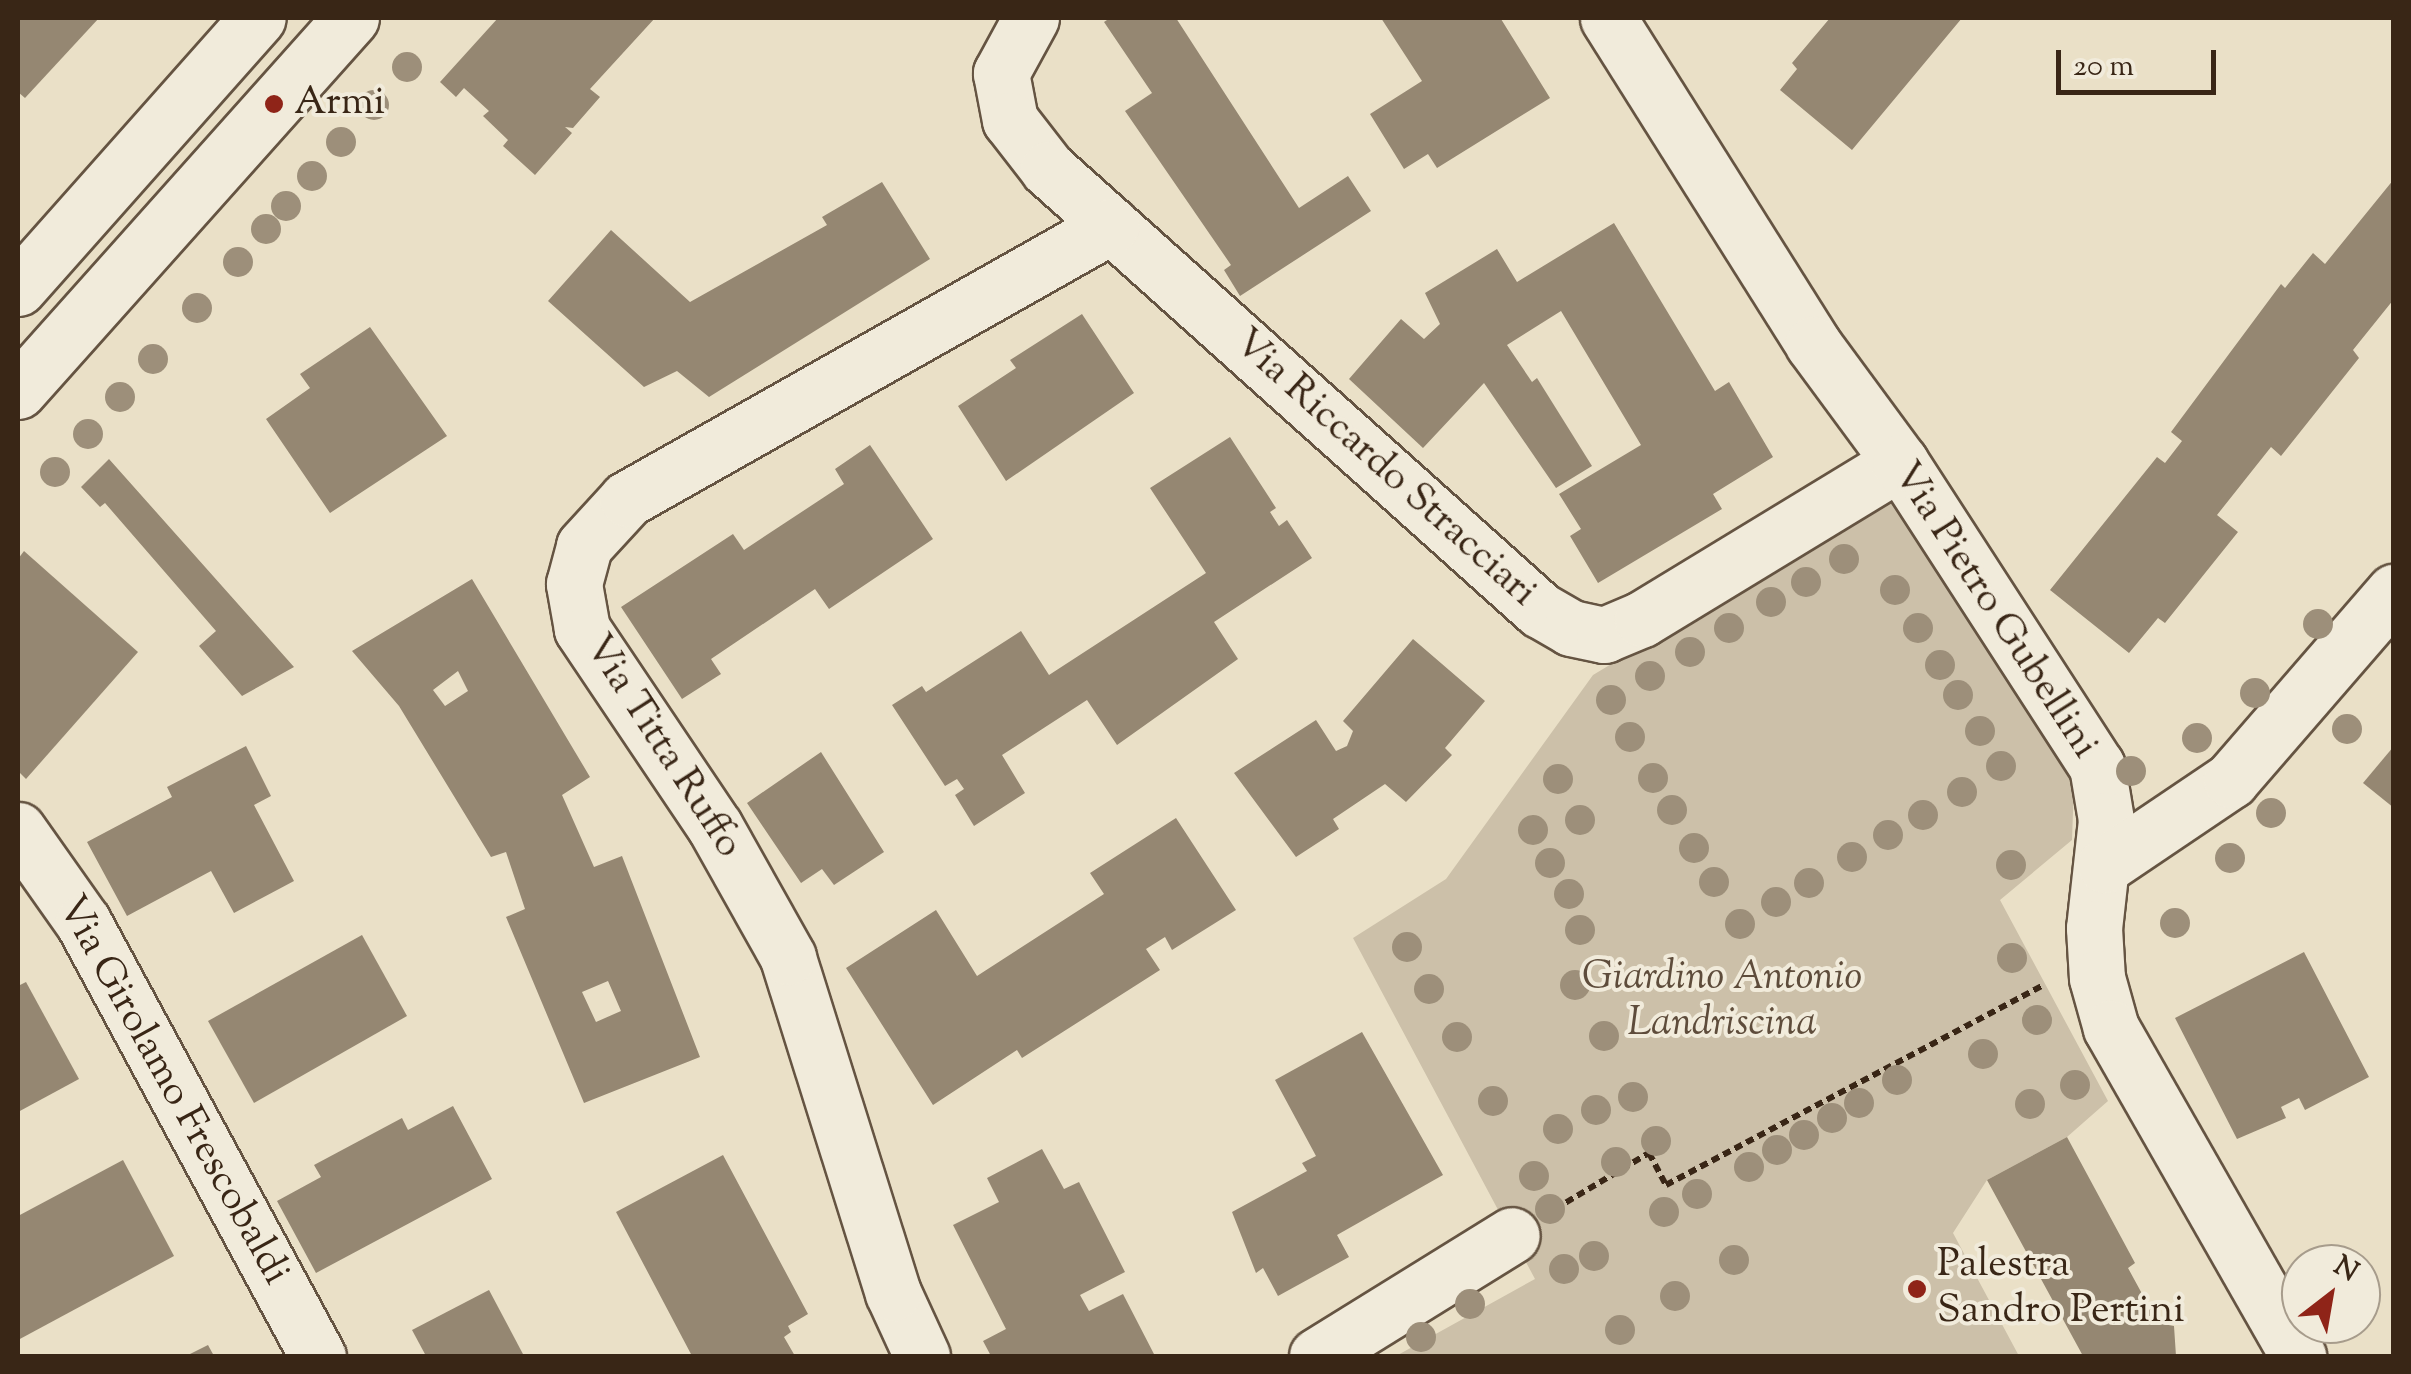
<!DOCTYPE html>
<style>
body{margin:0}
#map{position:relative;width:2411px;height:1374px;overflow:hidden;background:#eae0c7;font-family:"Sorts Mill Goudy",serif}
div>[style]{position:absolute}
.green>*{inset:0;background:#ccc0a9}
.building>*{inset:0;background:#958772}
.path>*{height:6px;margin-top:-3px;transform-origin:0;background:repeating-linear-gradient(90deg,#392616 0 8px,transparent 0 13px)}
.roads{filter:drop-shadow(2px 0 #655442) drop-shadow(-2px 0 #655442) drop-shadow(0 2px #655442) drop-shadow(0 -2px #655442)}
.street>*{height:55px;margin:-27.5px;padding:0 27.5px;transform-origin:27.5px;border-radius:27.5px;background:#f1ebdb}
.secondary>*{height:55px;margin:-27.5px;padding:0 27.5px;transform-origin:27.5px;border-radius:27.5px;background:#f1ebdb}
.trees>*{width:30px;height:30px;margin:-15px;border-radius:50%;background:#9d8f7a}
.dots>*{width:28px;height:28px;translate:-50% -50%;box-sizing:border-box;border:5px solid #f1ebdb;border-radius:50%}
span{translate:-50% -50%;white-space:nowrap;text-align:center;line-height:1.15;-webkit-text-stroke:8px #f1ebdb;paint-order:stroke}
.poi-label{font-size:40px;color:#392616}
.left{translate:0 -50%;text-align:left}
.street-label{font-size:40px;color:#392616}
.park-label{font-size:40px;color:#5e4c3b;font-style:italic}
.frame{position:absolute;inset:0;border:20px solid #392616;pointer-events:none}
.north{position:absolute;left:2281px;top:1244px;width:100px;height:100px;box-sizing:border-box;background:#f1ebdb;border:2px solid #a79c8c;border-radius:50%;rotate:31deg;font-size:28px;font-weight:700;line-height:40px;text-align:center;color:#392616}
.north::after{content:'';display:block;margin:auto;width:35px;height:45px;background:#8f2418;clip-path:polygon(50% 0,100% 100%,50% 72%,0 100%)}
.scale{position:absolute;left:2056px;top:50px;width:160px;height:45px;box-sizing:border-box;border:5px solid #392616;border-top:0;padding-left:12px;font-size:30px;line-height:35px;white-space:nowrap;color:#392616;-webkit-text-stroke:8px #f1ebdb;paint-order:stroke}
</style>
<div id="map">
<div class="green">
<div style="clip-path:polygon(1891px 496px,2074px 784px,2072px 840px,2000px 900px,2108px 1101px,2067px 1137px,1987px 1180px,1953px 1233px,2019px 1356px,1396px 1356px,1535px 1279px,1353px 938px,1446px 879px,1593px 675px)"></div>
</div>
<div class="building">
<div style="clip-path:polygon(18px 18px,99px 18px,25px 98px,18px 92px)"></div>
<div style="clip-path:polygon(498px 18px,655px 18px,590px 89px,600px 97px,573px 128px,565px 127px,572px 133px,535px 175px,503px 146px,508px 140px,483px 116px,489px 111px,464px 88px,456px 97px,440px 82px)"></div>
<div style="clip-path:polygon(1110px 18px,1176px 18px,1299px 208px,1348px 176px,1371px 211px,1240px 296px,1224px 270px,1231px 265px,1125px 111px,1152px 93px,1104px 22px)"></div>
<div style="clip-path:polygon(1381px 18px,1501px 19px,1550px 98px,1437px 168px,1428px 154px,1404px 169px,1370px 114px,1422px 81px)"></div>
<div style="clip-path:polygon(1830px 18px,1962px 18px,1852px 150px,1780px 90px,1797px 69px,1792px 63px)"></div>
<div style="clip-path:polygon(2394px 179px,2394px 299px,2353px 350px,2359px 358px,2281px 456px,2271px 447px,2217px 515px,2238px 532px,2165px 623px,2158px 618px,2129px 653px,2050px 590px,2157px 457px,2165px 463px,2182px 441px,2171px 432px,2281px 284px,2285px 288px,2313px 253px,2325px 264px)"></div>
<div style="clip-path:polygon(882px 182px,930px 259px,709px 397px,677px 371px,644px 387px,548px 301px,611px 230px,690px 302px,827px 225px,822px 217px)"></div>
<div style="clip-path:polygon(1614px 223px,1715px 391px,1729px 382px,1773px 457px,1713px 494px,1722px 509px,1598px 583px,1570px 536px,1581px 529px,1559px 494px,1641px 445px,1561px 311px,1507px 345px,1532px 382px,1537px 378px,1592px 466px,1556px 488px,1484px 383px,1423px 448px,1349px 379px,1401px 319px,1424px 339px,1440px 324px,1425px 293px,1497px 249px,1517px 282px)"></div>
<div style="clip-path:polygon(1082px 314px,1134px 393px,1006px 481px,958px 406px,1016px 368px,1010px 360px)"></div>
<div style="clip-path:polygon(370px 327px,447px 436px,330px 513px,266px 419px,310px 388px,300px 374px)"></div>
<div style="clip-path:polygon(1230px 437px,1276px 508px,1270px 512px,1279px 526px,1287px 520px,1312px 558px,1214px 622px,1238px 659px,1117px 745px,1087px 700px,1002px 755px,1025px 793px,974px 826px,955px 795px,964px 789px,957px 779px,945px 786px,892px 705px,922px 686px,926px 692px,1021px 631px,1049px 675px,1206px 573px,1150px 488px)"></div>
<div style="clip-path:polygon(870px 445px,933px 539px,829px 609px,815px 589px,711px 659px,721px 674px,682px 699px,621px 607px,733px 534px,744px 550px,844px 484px,835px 469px)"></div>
<div style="clip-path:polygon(109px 459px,294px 667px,242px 696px,199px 646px,216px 631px,105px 503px,100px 507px,81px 487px)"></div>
<div style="clip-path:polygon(24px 551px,138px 652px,26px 779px,18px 771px,18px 559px)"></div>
<div style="clip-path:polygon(evenodd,472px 579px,590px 777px,562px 795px,594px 867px,622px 856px,700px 1057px,584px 1103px,506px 917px,525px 909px,506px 852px,491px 857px,399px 706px,352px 651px,472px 579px,458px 671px,468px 691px,445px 706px,433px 690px,458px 671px,472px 579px,608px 981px,621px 1011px,596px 1022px,582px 992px,608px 981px)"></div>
<div style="clip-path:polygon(1413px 639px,1485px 701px,1445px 748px,1452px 755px,1406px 802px,1385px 784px,1333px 819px,1339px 829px,1296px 857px,1234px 773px,1316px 720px,1336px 751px,1347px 746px,1353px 731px,1343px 721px)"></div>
<div style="clip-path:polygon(246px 746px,271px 796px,254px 805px,294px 881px,234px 913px,211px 871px,127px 916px,87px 842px,172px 797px,167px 787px)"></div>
<div style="clip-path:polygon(2394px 746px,2394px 808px,2363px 783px)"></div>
<div style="clip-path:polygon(821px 752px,884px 852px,834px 885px,822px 869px,801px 883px,747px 803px)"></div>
<div style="clip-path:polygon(1176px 818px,1236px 910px,1172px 950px,1165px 937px,1146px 949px,1160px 970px,1022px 1058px,1017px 1050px,933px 1105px,846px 968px,936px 910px,977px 976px,1104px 894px,1090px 873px)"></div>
<div style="clip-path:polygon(362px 935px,407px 1016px,254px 1103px,208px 1021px)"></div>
<div style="clip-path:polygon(2304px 952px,2369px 1077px,2305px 1110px,2299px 1098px,2281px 1107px,2286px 1118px,2237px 1139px,2175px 1018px)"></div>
<div style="clip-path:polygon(26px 982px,79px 1079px,18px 1112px,18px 986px)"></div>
<div style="clip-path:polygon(1362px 1032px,1443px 1175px,1337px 1235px,1349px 1257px,1278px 1296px,1263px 1268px,1256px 1273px,1232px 1212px,1307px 1171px,1302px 1163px,1316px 1156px,1275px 1080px)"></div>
<div style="clip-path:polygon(453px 1106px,492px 1179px,316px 1273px,277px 1201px,321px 1177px,314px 1165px,402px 1118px,408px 1130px)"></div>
<div style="clip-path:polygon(2067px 1137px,2135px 1263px,2128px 1268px,2158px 1323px,2174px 1326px,2176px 1356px,2083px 1356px,1987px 1180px)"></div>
<div style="clip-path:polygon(1042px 1149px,1064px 1189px,1079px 1182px,1125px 1272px,1080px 1295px,1089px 1311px,1123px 1294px,1155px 1356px,991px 1356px,983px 1341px,1006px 1329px,953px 1225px,999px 1202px,987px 1178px)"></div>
<div style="clip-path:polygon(723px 1155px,808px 1314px,788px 1326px,791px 1332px,784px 1337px,795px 1356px,692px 1356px,616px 1212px)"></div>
<div style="clip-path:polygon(123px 1160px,174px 1256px,18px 1340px,18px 1216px)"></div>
<div style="clip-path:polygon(489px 1290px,524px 1356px,426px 1356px,412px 1330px)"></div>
<div style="clip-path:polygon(208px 1345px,214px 1356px,186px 1356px)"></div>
</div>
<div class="path">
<div style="left:1555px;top:1209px;width:109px;rotate:-30.8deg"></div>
<div style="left:1649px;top:1153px;width:36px;rotate:62deg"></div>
<div style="left:1666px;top:1185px;width:427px;rotate:-27.9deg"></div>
</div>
<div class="roads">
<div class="street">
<div style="left:1031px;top:18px;width:63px;rotate:118.6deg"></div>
<div style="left:1001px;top:73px;width:48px;rotate:79.2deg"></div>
<div style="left:1010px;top:120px;width:62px;rotate:52.2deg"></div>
<div style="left:1048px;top:169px;width:661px;rotate:41.87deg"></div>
<div style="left:1540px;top:610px;width:36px;rotate:30deg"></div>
<div style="left:1571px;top:628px;width:34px;rotate:12deg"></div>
<div style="left:1604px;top:635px;width:41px;rotate:-22.8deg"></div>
<div style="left:1642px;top:619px;width:302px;rotate:-31.3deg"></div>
<div style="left:1608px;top:18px;width:385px;rotate:57.8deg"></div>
<div style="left:1813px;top:344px;width:147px;rotate:53.6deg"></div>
<div style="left:1900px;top:462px;width:362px;rotate:57.1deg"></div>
<div style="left:2097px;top:766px;width:55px;rotate:80.5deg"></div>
<div style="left:2106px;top:820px;width:109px;rotate:96.3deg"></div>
<div style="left:2094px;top:928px;width:50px;rotate:86.6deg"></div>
<div style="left:2097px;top:978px;width:52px;rotate:74.4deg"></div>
<div style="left:2111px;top:1028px;width:378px;rotate:60.3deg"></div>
<div style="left:18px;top:830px;width:113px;rotate:54.8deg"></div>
<div style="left:83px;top:922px;width:494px;rotate:61.6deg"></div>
<div style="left:2105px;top:865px;width:152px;rotate:-34deg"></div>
<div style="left:2231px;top:780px;width:249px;rotate:-49.1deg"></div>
<div style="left:922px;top:1356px;width:69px;rotate:-114.7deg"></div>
<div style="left:893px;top:1293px;width:352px;rotate:-107.4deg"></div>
<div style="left:788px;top:957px;width:149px;rotate:-119.3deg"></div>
<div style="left:715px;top:827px;width:239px;rotate:-123.9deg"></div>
<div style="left:582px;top:629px;width:46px;rotate:-100.1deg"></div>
<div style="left:574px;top:584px;width:39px;rotate:-75deg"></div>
<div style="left:584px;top:546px;width:64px;rotate:-47.5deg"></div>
<div style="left:627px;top:499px;width:556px;rotate:-29.43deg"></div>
<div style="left:1317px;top:1356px;width:229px;rotate:-31.8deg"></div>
</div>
<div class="secondary">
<div style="left:18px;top:288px;width:361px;rotate:-48.4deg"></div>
<div style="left:18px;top:391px;width:500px;rotate:-48.24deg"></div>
</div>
</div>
<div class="trees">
<div style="left:407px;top:67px"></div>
<div style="left:374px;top:105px"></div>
<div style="left:341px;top:142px"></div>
<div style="left:312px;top:176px"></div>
<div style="left:286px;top:206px"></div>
<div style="left:266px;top:229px"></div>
<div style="left:238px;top:262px"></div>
<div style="left:197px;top:308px"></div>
<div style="left:153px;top:359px"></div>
<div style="left:120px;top:397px"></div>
<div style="left:88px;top:434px"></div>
<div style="left:55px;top:472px"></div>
<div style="left:1844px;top:559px"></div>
<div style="left:1806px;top:582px"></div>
<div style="left:1895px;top:590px"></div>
<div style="left:1771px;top:602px"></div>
<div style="left:2318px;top:624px"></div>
<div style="left:1729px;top:628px"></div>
<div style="left:1918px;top:628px"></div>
<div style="left:1690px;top:652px"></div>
<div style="left:1940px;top:665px"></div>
<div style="left:1650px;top:676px"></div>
<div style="left:2255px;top:693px"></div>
<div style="left:1958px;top:695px"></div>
<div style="left:1611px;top:700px"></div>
<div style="left:2347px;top:729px"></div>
<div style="left:1980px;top:731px"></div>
<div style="left:1630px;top:737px"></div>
<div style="left:2197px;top:738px"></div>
<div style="left:2001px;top:766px"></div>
<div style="left:2131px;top:771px"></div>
<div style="left:1653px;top:778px"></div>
<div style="left:1558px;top:779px"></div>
<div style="left:1962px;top:792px"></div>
<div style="left:1672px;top:810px"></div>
<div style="left:2271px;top:813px"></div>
<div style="left:1923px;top:815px"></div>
<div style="left:1580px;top:820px"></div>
<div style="left:1533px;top:830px"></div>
<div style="left:1888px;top:835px"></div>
<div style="left:1694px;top:848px"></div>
<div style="left:1852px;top:857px"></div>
<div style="left:2230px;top:858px"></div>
<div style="left:1550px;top:863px"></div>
<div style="left:2011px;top:865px"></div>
<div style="left:1714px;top:882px"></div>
<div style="left:1809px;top:883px"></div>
<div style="left:1569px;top:894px"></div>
<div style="left:1776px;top:902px"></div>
<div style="left:2175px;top:923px"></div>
<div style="left:1740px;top:924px"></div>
<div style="left:1580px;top:930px"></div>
<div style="left:1407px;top:947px"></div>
<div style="left:2012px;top:958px"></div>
<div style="left:1575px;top:985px"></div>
<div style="left:1429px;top:989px"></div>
<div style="left:2037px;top:1020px"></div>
<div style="left:1604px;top:1036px"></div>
<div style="left:1457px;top:1037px"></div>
<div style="left:1983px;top:1054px"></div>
<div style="left:1897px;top:1080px"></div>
<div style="left:2075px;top:1085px"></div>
<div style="left:1633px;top:1097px"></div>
<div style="left:1493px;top:1101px"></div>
<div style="left:1859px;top:1103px"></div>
<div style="left:2030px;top:1104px"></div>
<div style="left:1596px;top:1110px"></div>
<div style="left:1832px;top:1118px"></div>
<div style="left:1558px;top:1129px"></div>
<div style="left:1804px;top:1135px"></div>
<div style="left:1656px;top:1141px"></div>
<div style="left:1777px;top:1150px"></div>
<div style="left:1616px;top:1162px"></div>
<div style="left:1749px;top:1167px"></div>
<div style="left:1534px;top:1176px"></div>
<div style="left:1697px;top:1194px"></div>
<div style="left:1550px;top:1209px"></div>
<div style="left:1664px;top:1212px"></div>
<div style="left:1594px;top:1256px"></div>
<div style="left:1734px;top:1260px"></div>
<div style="left:1564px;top:1269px"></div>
<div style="left:1675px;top:1296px"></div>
<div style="left:1470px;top:1304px"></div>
<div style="left:1620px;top:1330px"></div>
<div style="left:1421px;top:1337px"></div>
</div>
<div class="dots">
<div style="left:274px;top:104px;background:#8f2418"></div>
<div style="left:1917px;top:1289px;background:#8f2418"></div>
</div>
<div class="poi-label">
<span class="left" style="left:294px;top:104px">Armi</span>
<span class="left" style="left:1937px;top:1289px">Palestra<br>Sandro Pertini</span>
</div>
<div class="street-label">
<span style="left:1384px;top:469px;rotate:42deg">Via Riccardo Stracciari</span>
<span style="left:1994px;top:611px;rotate:57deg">Via Pietro Gubellini</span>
<span style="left:662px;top:747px;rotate:57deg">Via Titta Ruffo</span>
<span style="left:172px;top:1091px;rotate:61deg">Via Girolamo Frescobaldi</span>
</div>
<div class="park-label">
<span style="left:1722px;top:1002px">Giardino Antonio<br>Landriscina</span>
</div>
<div class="frame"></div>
<div class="north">N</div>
<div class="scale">20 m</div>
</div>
